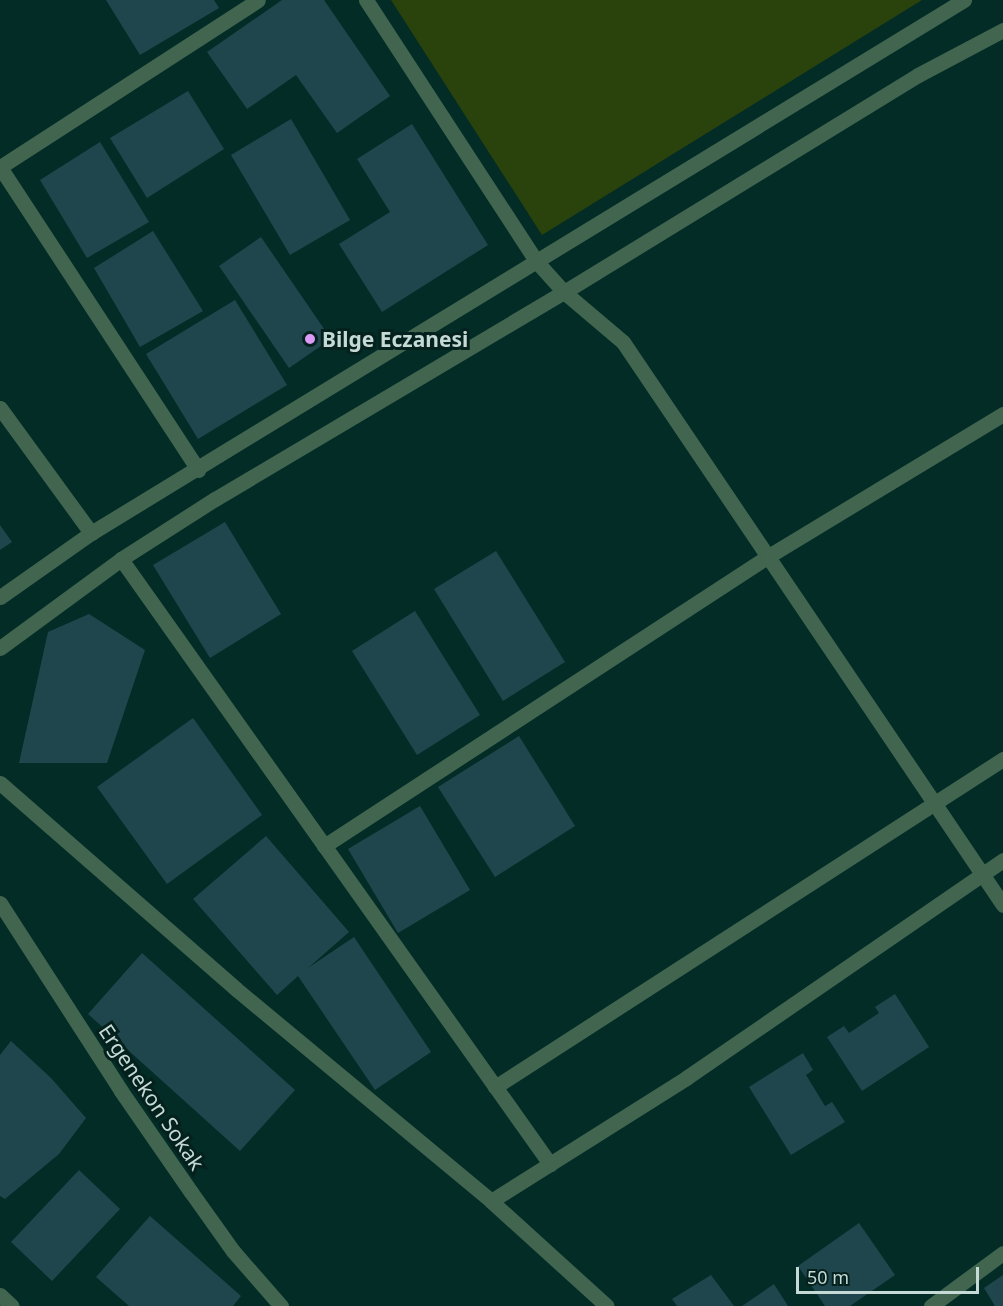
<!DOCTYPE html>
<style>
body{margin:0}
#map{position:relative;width:1003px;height:1306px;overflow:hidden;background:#032c27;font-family:"Noto Sans",sans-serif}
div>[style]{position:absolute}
.green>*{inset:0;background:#2a420c}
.building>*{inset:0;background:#20464d}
.minor>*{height:15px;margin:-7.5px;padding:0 7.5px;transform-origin:7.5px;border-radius:7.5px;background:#41654f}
.dots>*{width:16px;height:16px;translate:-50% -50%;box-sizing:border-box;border:3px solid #04211d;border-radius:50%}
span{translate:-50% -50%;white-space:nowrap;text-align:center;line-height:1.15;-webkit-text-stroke:6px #04211d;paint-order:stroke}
.poi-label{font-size:21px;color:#c5d9d5;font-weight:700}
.left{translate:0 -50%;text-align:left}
.street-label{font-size:21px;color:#c5d9d5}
.scale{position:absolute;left:796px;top:1267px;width:183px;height:27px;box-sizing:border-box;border:3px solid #c5d9d5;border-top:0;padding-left:8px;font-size:18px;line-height:21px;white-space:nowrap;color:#c5d9d5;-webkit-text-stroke:4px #04211d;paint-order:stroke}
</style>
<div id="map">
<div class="green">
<div style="clip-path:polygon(391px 0,922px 0,542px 235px)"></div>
</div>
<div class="building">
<div style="clip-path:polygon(106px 0,214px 0,219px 8px,140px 55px)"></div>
<div style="clip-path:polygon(282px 0,324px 0,390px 96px,337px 133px,296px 75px,247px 109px,207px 52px)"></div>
<div style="clip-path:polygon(188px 91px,224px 149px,147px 198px,110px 138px)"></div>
<div style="clip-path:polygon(291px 119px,350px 220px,290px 255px,231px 155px)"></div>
<div style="clip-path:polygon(412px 124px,488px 245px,382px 312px,339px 244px,390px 212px,357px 159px)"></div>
<div style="clip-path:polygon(100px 142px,149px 222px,87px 258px,40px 180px)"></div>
<div style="clip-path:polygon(153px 231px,203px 311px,140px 347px,94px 268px)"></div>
<div style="clip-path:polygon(261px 237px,331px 339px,289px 368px,219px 266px)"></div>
<div style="clip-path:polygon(235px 300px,287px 385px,198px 439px,146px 354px)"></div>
<div style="clip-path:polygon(225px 522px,281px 614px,210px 658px,153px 565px)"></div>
<div style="clip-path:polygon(0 525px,12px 542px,0 550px)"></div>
<div style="clip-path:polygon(496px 551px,565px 662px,503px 701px,434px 589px)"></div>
<div style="clip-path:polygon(415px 611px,480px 715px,417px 755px,352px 651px)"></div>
<div style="clip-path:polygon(89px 614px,145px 650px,107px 763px,19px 763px,48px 632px)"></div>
<div style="clip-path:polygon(193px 718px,262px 815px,167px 884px,97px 787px)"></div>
<div style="clip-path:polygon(519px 736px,575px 826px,495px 877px,438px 787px)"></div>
<div style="clip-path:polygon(420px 806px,470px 890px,398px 933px,348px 849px)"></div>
<div style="clip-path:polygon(266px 836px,349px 932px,308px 968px,354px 937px,431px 1052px,375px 1090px,298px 976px,277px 995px,193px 899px)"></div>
<div style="clip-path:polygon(142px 953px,295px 1090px,240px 1151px,88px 1014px)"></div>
<div style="clip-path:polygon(895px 994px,929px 1047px,862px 1091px,827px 1037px,844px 1026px,849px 1033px,879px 1013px,875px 1007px)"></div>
<div style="clip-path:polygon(11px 1041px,51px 1078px,86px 1118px,59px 1154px,5px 1199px,0 1196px,0 1055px)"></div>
<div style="clip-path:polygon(803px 1053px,813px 1070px,806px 1075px,825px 1106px,832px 1102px,845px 1122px,791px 1155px,749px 1087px)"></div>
<div style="clip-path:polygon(79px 1170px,120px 1209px,52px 1281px,11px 1242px)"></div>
<div style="clip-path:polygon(150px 1216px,241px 1296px,233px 1306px,129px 1306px,96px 1277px)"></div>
<div style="clip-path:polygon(859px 1223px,895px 1275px,850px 1306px,825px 1306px,798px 1266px)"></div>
<div style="clip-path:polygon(711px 1275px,734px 1306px,677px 1306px,672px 1299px)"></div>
<div style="clip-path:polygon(1003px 1275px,1003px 1306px,995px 1306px,984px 1288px)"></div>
<div style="clip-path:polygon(774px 1284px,788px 1306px,742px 1306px)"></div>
</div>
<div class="minor">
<div style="left:366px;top:0;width:311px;rotate:56.9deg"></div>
<div style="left:536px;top:261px;width:42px;rotate:47.9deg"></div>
<div style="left:564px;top:292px;width:77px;rotate:40.3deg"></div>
<div style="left:623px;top:342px;width:679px;rotate:55.98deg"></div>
<div style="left:0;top:167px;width:362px;rotate:56.8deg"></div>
<div style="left:0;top:167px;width:307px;rotate:-32.9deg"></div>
<div style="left:0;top:408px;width:155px;rotate:53.9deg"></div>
<div style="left:121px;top:559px;width:742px;rotate:54.66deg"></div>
<div style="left:0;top:597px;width:111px;rotate:-35.1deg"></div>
<div style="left:91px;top:533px;width:1023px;rotate:-31.41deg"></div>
<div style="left:0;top:648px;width:150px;rotate:-36.3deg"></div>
<div style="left:121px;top:559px;width:112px;rotate:-32.6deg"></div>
<div style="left:215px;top:499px;width:406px;rotate:-30.7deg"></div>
<div style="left:564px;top:292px;width:415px;rotate:-31.5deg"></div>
<div style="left:918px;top:75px;width:96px;rotate:-27.9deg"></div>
<div style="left:0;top:783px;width:313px;rotate:41.1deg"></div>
<div style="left:236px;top:989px;width:332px;rotate:39.7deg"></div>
<div style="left:491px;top:1201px;width:156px;rotate:42.2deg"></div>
<div style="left:324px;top:846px;width:529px;rotate:-33.12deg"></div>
<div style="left:767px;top:557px;width:276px;rotate:-31.2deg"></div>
<div style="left:0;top:903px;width:224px;rotate:57.2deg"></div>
<div style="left:121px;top:1091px;width:123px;rotate:55.3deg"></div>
<div style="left:191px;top:1192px;width:72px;rotate:54.6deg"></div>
<div style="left:233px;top:1251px;width:73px;rotate:48.9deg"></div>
<div style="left:495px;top:1087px;width:605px;rotate:-32.85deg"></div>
<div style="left:491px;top:1201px;width:231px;rotate:-32.2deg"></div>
<div style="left:686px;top:1078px;width:385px;rotate:-34.5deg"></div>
<div style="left:0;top:1295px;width:16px;rotate:43deg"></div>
<div style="left:931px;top:1306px;width:89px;rotate:-36.4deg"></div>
</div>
<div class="dots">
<div style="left:310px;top:339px;background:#da9af6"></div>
</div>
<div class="poi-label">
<span class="left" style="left:322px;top:339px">Bilge Eczanesi</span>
</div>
<div class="street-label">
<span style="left:152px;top:1097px;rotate:56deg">Ergenekon Sokak</span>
</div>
<div class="scale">50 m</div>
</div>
